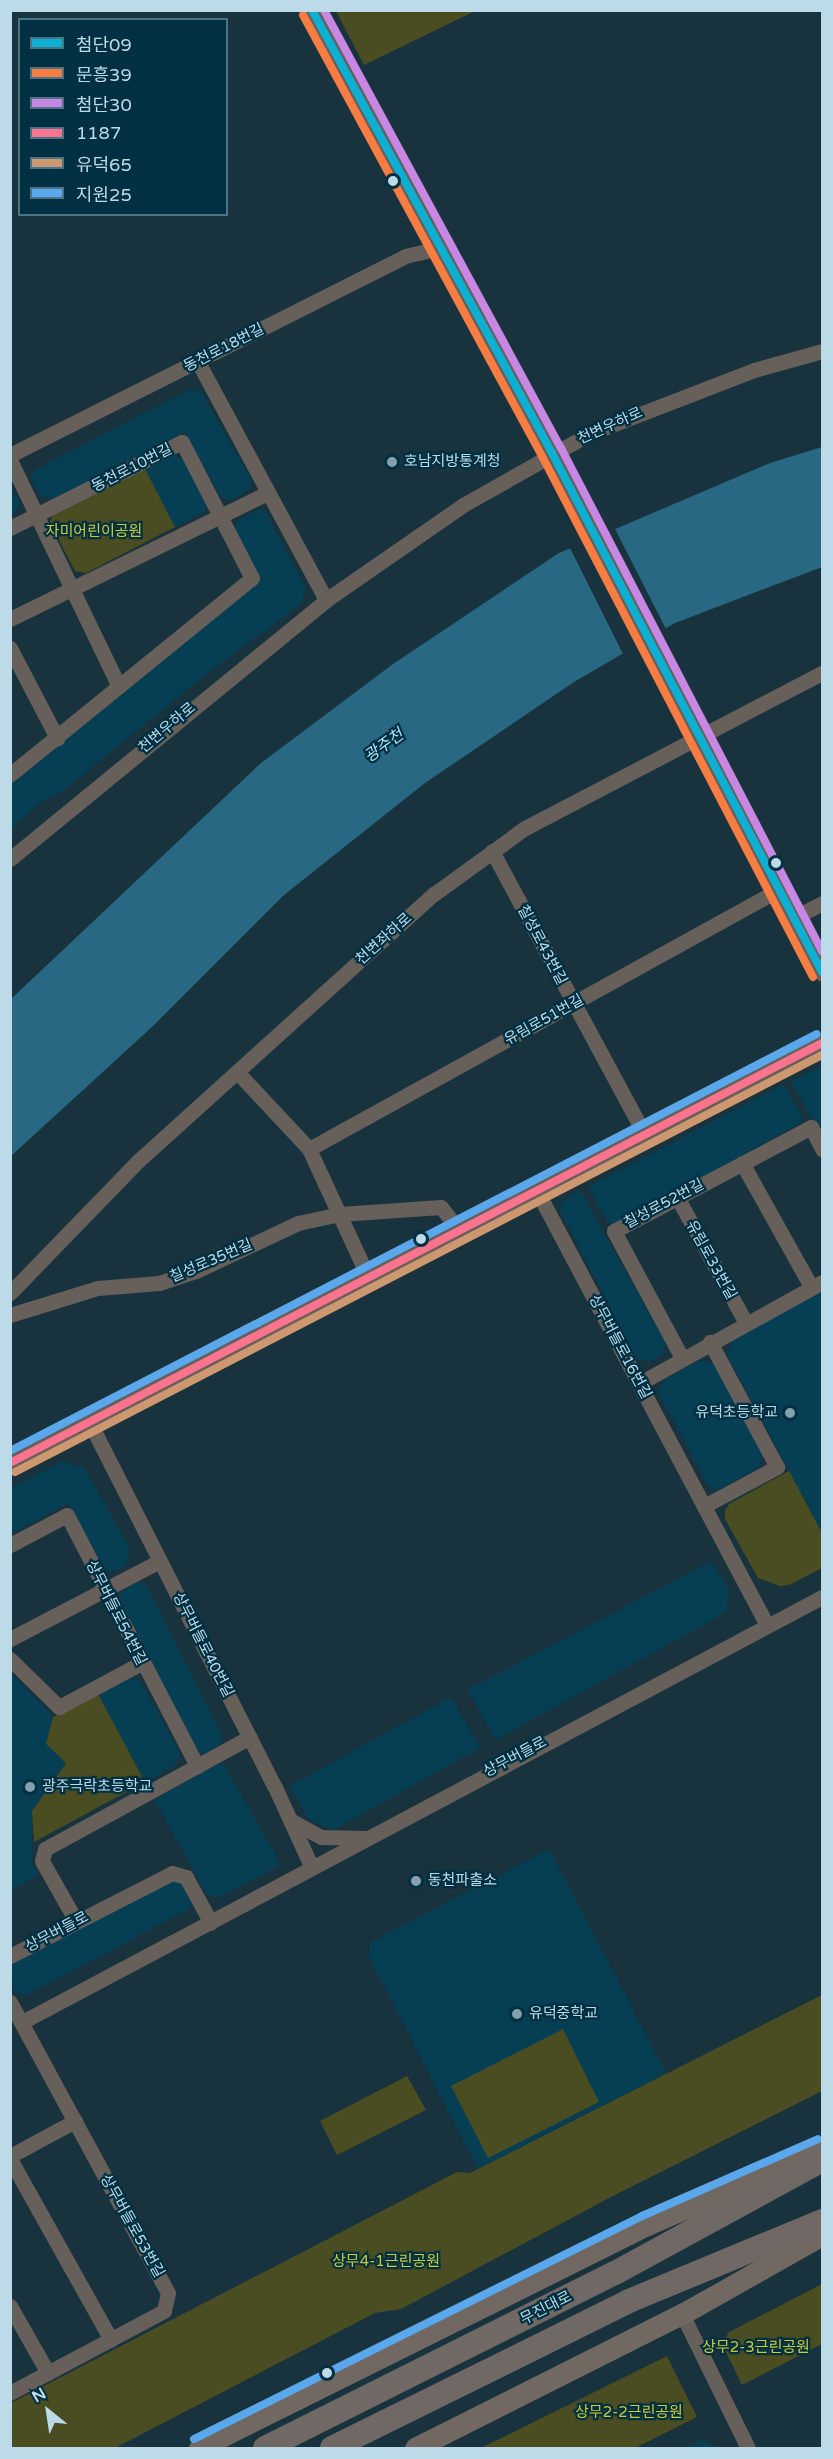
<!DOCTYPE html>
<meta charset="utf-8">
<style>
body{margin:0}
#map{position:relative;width:833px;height:2459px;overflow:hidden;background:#18333e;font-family:"Varela Round","Noto Sans KR",sans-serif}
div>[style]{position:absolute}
.built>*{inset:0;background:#063e53}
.green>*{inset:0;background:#494d21}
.water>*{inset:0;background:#286882}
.pier>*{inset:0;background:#18333e}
.minor>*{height:15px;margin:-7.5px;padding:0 7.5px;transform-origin:7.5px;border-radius:7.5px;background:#665f5a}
.tertiary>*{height:18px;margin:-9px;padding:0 9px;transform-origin:9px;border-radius:9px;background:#665f5a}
.secondary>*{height:21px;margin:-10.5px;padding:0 10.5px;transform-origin:10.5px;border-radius:10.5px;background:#726862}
.trunk>*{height:24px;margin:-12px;padding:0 12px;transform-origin:12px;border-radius:12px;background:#706864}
.bus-1>*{height:8px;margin:-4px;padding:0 4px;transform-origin:4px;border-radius:4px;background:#0dafd3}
.bus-2>*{height:8px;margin:-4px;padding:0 4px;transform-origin:4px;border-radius:4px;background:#f77d43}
.bus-3>*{height:8px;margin:-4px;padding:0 4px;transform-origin:4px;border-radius:4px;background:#c787e3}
.bus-4>*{height:8px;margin:-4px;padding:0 4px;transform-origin:4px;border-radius:4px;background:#fc738d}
.bus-5>*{height:8px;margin:-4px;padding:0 4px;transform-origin:4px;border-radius:4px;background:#cd976f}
.bus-6>*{height:8px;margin:-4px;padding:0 4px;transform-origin:4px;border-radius:4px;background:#5aa8eb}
.dots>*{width:16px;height:16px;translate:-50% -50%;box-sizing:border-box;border:3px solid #003042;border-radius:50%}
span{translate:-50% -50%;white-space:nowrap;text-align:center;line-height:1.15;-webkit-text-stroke:4.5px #003042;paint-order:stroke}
.street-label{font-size:15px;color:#bcdae8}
.poi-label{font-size:15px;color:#bcdae8}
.left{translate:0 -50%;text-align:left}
.right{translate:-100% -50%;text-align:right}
.park-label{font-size:15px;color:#cdcc34}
.water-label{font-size:16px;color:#ade3fc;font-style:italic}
.frame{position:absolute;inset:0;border:12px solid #bcdae8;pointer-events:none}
.legend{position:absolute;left:18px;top:18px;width:210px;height:198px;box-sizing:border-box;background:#003042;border:2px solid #4b7484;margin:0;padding:8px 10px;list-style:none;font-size:18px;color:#bcdae8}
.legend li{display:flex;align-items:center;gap:12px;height:30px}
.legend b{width:30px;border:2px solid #4b7484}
.north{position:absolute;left:18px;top:2381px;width:60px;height:60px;-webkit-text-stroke:4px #003042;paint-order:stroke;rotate:330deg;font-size:16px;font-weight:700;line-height:24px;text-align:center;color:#bcdae8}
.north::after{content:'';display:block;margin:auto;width:21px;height:27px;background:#bcdae8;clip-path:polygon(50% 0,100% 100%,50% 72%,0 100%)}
</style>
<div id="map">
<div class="built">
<div style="clip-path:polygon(191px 389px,201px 392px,252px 482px,249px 490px,231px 500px,221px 498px,185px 432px,55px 499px,40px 496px,31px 479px,35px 470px)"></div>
<div style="clip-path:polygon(174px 455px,182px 459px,207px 505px,204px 512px,175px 527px,145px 469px)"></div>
<div style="clip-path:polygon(11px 488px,20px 502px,11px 518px)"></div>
<div style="clip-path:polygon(258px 509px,265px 512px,306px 588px,302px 603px,201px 678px,63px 791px,41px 802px,11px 830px,11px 784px,261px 580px,235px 529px,238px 521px)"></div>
<div style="clip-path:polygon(822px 1066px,822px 1140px,791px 1081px)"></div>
<div style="clip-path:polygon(784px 1084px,804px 1121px,613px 1226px,606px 1220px,588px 1187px)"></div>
<div style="clip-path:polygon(580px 1191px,666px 1343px,662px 1355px,649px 1362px,637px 1359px,559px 1209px,562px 1201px)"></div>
<div style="clip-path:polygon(822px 1290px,822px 1533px,727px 1355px,733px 1338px)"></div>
<div style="clip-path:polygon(699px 1360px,714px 1364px,763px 1455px,758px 1468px,719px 1490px,708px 1486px,658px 1392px,665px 1379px)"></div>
<div style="clip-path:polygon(62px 1461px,84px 1468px,130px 1549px,127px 1565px,115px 1571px,105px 1569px,68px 1503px,11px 1534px,11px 1488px)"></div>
<div style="clip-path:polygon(708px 1563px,715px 1566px,729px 1590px,727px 1612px,496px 1740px,467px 1690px)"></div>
<div style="clip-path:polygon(138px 1582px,146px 1585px,223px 1737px,221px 1744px,205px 1753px,196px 1750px,120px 1600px,121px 1592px)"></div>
<div style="clip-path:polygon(10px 1672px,53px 1717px,46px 1744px,66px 1763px,32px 1811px,32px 1863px,38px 1875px,11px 1891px)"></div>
<div style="clip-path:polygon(127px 1677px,140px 1681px,180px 1753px,176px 1765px,145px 1782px,98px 1694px)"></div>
<div style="clip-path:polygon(451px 1697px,480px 1748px,333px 1830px,309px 1820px,290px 1786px)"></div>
<div style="clip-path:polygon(222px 1762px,279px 1861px,277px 1867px,220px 1897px,207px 1895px,154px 1799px)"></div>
<div style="clip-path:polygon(549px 1849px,666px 2073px,478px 2169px,368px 1955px,371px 1942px)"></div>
<div style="clip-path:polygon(172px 1880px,183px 1884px,191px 1900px,189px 1909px,27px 1995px,14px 1992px,10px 1962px)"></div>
<div style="clip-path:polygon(703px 2439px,716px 2448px,685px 2448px)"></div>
</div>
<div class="green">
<div style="clip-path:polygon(336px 11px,336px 10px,475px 11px,364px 65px)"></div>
<div style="clip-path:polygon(145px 469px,175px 527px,86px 573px,75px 571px,50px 523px,52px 516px)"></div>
<div style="clip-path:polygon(789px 1471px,822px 1533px,822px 1568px,789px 1585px,780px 1586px,758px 1578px,725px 1519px,725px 1511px,729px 1504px)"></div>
<div style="clip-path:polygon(98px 1694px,145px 1782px,34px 1842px,32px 1811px,66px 1763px,46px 1744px,53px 1717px)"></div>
<div style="clip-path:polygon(822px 1995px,822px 2091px,609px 2198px,401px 2309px,375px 2313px,115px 2448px,11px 2448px,11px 2403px,457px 2172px,470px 2173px)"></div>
<div style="clip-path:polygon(563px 2029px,599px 2102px,488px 2158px,451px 2086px)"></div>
<div style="clip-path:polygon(407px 2076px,426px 2110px,337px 2155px,320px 2121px)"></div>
<div style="clip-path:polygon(822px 2284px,822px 2344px,742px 2385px,722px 2344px,729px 2332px)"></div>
<div style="clip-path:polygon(667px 2356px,697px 2417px,635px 2448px,481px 2448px)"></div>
</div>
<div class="water">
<div style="clip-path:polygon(822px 447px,822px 567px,675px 623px,574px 682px,425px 783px,284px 895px,153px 1026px,11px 1156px,11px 999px,261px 763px,393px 664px,559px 553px,770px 463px)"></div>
</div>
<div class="pier">
<div style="clip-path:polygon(614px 527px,667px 631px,624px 656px,569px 546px)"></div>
</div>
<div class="minor">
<div style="left:198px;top:362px;width:270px;rotate:61.7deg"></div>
<div style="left:10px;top:455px;width:442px;rotate:-26.7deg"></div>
<div style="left:405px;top:256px;width:36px;rotate:-13deg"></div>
<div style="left:10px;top:460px;width:251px;rotate:64.3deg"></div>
<div style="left:10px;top:528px;width:192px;rotate:-26.6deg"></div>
<div style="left:182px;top:442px;width:153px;rotate:62.8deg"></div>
<div style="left:252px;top:578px;width:312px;rotate:140.9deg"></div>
<div style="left:10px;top:619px;width:286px;rotate:-26.1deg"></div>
<div style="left:10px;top:648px;width:102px;rotate:62.4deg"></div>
<div style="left:492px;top:851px;width:320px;rotate:61.7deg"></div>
<div style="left:10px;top:859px;width:409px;rotate:-39.3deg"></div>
<div style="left:326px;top:600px;width:167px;rotate:-34.7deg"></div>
<div style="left:463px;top:505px;width:147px;rotate:-29.4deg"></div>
<div style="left:591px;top:433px;width:175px;rotate:-21.1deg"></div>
<div style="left:754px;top:370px;width:71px;rotate:-15.6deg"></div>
<div style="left:793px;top:918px;width:33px;rotate:-27deg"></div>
<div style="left:238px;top:1073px;width:104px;rotate:46.9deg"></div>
<div style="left:309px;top:1149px;width:143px;rotate:65.2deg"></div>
<div style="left:309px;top:1149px;width:536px;rotate:-28.91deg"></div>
<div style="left:742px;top:1163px;width:143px;rotate:60.8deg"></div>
<div style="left:536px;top:1189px;width:494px;rotate:62.1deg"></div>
<div style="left:677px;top:1197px;width:144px;rotate:61.3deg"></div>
<div style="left:10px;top:1293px;width:184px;rotate:-45.9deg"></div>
<div style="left:138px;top:1161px;width:399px;rotate:-42.1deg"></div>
<div style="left:434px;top:894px;width:112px;rotate:-36deg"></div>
<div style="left:525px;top:828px;width:335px;rotate:-27.6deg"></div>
<div style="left:10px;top:1315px;width:92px;rotate:-17.1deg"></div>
<div style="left:98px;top:1288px;width:61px;rotate:-4.7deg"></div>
<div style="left:159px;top:1283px;width:39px;rotate:-18deg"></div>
<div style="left:196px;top:1271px;width:113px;rotate:-25.2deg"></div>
<div style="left:298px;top:1223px;width:43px;rotate:-12.1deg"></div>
<div style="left:340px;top:1214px;width:101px;rotate:-4deg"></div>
<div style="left:441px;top:1207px;width:29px;rotate:52deg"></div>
<div style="left:682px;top:1358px;width:144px;rotate:-118.2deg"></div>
<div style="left:614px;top:1231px;width:223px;rotate:-27.8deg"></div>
<div style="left:811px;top:1127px;width:25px;rotate:63deg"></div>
<div style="left:640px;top:1383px;width:208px;rotate:-29deg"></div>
<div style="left:90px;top:1423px;width:406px;rotate:63.1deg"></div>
<div style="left:274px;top:1785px;width:91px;rotate:65.4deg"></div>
<div style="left:10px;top:1463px;width:914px;rotate:-27.35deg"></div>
<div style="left:704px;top:1506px;width:83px;rotate:-28.1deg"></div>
<div style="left:777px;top:1467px;width:142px;rotate:-118.2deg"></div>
<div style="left:10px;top:1545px;width:64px;rotate:-27.8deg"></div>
<div style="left:67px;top:1515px;width:283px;rotate:62.6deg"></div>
<div style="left:197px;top:1766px;width:173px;rotate:151.4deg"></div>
<div style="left:45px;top:1849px;width:12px;rotate:104deg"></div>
<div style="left:42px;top:1861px;width:69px;rotate:60.5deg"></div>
<div style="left:10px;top:1639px;width:169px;rotate:-27.5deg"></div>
<div style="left:10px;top:1659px;width:69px;rotate:44.4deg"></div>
<div style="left:59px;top:1707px;width:93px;rotate:-28.2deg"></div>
<div style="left:197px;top:1766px;width:60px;rotate:-28.7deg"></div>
<div style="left:292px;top:1821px;width:33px;rotate:29deg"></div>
<div style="left:321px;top:1837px;width:44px;rotate:1.3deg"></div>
<div style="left:10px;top:1956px;width:182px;rotate:-27.1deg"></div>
<div style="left:172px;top:1873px;width:15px;rotate:16deg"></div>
<div style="left:186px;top:1877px;width:52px;rotate:61.5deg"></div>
<div style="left:10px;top:2002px;width:331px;rotate:61.5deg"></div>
<div style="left:168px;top:2293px;width:18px;rotate:103deg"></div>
<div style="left:164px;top:2311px;width:174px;rotate:152deg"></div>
<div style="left:22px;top:2022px;width:906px;rotate:-27.98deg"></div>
<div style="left:10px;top:2156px;width:74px;rotate:-28.3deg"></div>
<div style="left:10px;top:2159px;width:207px;rotate:60.8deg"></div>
<div style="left:10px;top:2306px;width:77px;rotate:60.4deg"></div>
<div style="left:682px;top:2314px;width:149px;rotate:63.8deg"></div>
</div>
<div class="tertiary">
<div style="left:312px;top:10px;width:504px;rotate:61.55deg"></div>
<div style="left:552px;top:453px;width:318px;rotate:63deg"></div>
<div style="left:696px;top:736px;width:268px;rotate:61.9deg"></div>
</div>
<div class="secondary">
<div style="left:199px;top:2448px;width:500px;rotate:-26.46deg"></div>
<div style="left:647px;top:2225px;width:191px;rotate:-23.5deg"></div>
<div style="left:415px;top:2448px;width:299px;rotate:-26.7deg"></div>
<div style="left:682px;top:2314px;width:161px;rotate:-29.4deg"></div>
</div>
<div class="trunk">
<div style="left:265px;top:2448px;width:391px;rotate:-26.6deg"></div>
<div style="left:615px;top:2273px;width:236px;rotate:-28.6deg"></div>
<div style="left:332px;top:2448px;width:331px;rotate:-26.3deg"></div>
<div style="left:629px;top:2301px;width:209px;rotate:-22.5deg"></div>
</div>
<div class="bus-1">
<div style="left:312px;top:10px;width:504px;rotate:61.55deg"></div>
<div style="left:552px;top:453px;width:585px;rotate:62.52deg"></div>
</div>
<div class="bus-2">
<div style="left:303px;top:15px;width:504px;rotate:61.55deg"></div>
<div style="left:543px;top:458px;width:585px;rotate:62.52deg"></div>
</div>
<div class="bus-3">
<div style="left:324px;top:10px;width:498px;rotate:61.6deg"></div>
<div style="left:561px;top:448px;width:567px;rotate:62.58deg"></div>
</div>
<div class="bus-4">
<div style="left:10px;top:1463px;width:914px;rotate:-27.35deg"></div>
</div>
<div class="bus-5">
<div style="left:15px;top:1472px;width:908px;rotate:-27.33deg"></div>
</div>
<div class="bus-6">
<div style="left:10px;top:1451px;width:908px;rotate:-27.33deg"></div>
<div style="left:194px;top:2439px;width:500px;rotate:-26.46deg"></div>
<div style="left:642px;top:2216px;width:192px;rotate:-23.6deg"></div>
</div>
<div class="dots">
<div style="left:393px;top:181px;background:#bcdae8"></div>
<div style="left:392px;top:462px;background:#83a0ac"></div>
<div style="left:776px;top:863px;background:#bcdae8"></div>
<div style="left:421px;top:1239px;background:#bcdae8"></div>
<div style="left:790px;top:1413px;background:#83a0ac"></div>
<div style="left:30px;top:1787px;background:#83a0ac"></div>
<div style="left:416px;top:1881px;background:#83a0ac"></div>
<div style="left:517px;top:2014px;background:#83a0ac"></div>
<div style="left:327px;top:2373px;background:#bcdae8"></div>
</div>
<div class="street-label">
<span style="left:224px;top:348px;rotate:-27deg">동천로18번길</span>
<span style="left:610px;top:426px;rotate:-24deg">천변우하로</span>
<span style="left:132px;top:468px;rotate:-27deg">동천로10번길</span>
<span style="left:167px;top:728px;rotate:-40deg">천변우하로</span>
<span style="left:384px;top:939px;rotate:-42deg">천변좌하로</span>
<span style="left:542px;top:945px;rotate:62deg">칠성로43번길</span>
<span style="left:544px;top:1020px;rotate:-29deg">유림로51번길</span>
<span style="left:664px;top:1204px;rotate:-28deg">칠성로52번길</span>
<span style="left:711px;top:1260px;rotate:61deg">유림로33번길</span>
<span style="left:211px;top:1261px;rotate:-23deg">칠성로35번길</span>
<span style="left:620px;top:1347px;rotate:62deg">상무버들로16번길</span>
<span style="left:116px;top:1613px;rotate:63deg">상무버들로54번길</span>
<span style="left:203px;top:1645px;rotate:63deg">상무버들로40번길</span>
<span style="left:515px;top:1757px;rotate:-28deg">상무버들로</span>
<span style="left:57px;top:1932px;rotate:-28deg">상무버들로</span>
<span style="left:132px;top:2226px;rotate:61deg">상무버들로53번길</span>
<span style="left:546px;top:2308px;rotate:-27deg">무진대로</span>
</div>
<div class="poi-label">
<span class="left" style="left:404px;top:462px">호남지방통계청</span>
<span class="right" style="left:778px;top:1413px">유덕초등학교</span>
<span class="left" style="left:42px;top:1787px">광주극락초등학교</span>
<span class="left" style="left:428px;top:1881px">동천파출소</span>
<span class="left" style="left:529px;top:2014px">유덕중학교</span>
</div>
<div class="park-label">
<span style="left:94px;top:532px">자미어린이공원</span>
<span style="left:386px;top:2262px">상무4-1근린공원</span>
<span style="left:756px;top:2348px">상무2-3근린공원</span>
<span style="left:629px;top:2413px">상무2-2근린공원</span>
</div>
<div class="water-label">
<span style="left:384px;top:746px;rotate:-36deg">광주천</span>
</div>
<div class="frame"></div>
<ul class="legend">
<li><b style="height:8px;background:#0dafd3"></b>첨단09</li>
<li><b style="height:8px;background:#f77d43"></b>문흥39</li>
<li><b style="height:8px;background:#c787e3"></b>첨단30</li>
<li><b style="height:8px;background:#fc738d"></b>1187</li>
<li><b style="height:8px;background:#cd976f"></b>유덕65</li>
<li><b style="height:8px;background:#5aa8eb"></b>지원25</li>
</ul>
<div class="north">N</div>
</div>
